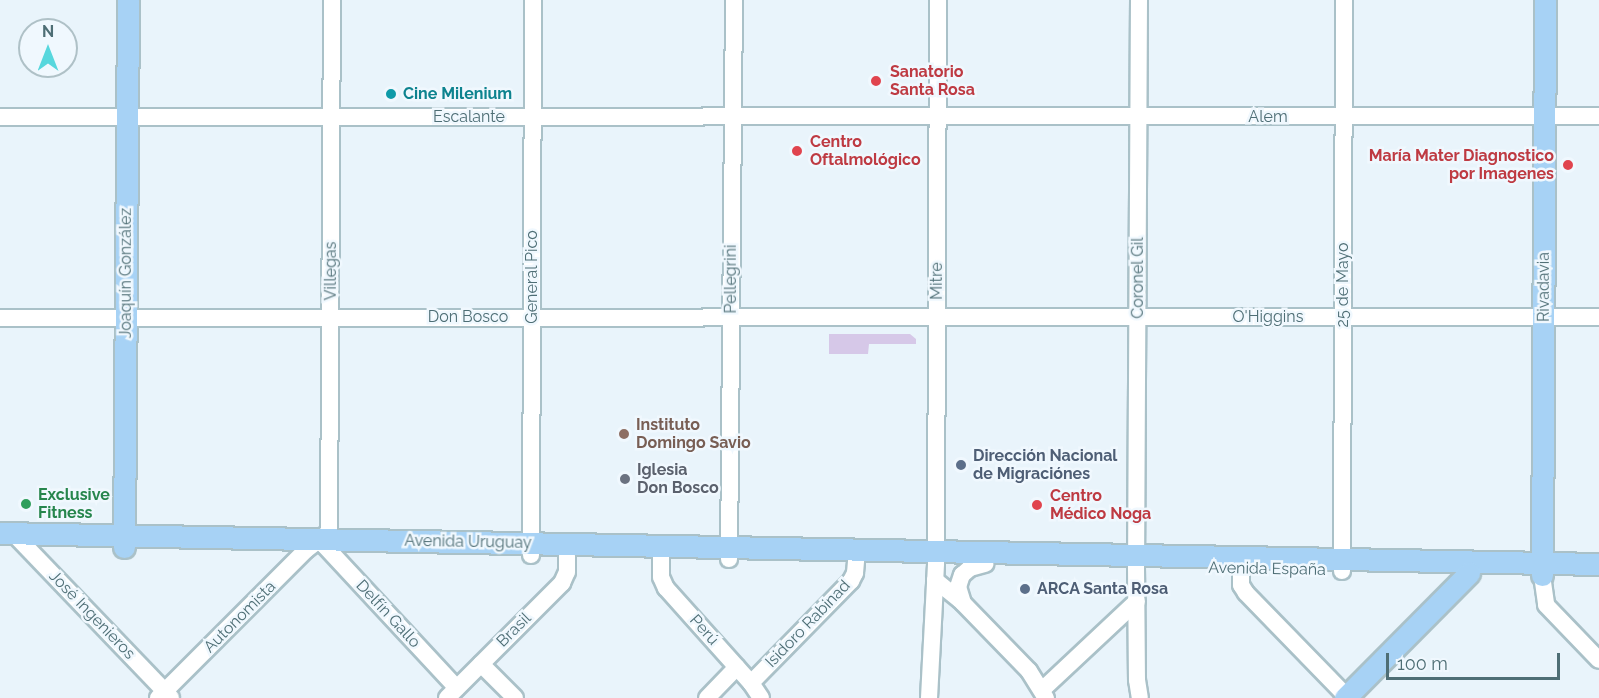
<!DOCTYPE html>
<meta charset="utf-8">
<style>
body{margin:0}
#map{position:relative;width:1599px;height:698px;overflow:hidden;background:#e9f4fb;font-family:Raleway,sans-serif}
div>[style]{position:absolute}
.green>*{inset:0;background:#d6c8e8}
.roads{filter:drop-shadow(2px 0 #aac1c8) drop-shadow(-2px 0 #aac1c8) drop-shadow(0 2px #aac1c8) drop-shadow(0 -2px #aac1c8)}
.minor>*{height:16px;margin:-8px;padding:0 8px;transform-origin:8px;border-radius:8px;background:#fff}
.major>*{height:21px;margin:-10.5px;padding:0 10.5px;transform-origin:10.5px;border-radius:10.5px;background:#a7d2f5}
.dots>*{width:16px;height:16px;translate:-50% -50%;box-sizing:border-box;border:3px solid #f0f8fe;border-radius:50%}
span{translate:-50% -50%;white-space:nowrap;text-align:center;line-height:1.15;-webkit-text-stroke:5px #f0f8fe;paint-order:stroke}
.health-label{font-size:16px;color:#be3a42;font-weight:700}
.left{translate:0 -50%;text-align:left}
.right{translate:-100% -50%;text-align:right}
.culture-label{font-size:16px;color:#0d838f;font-weight:700}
.street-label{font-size:16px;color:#4e6e75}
.education-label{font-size:16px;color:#785e54;font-weight:700}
.service-label{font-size:16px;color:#4e5e75;font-weight:700}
.worship-label{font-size:16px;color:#5b616d;font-weight:700}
.leisure-label{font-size:16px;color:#27864d;font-weight:700}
.north{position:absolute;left:18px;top:18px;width:60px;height:60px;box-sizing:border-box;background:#f0f8fe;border:2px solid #afc1c7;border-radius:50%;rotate:0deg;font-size:16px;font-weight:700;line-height:24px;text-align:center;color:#4e6e75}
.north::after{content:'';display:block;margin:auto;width:21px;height:27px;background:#57d7dd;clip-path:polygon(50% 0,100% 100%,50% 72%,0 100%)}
.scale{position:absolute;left:1386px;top:653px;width:174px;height:27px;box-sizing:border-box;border:3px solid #4e6e75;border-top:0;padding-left:8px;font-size:18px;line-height:21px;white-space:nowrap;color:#4e6e75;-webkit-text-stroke:4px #f0f8fe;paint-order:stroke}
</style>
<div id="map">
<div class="green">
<div style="clip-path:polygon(829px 334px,910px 334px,916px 339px,916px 344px,869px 344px,868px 354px,829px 354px)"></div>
</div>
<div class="roads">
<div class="minor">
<div style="left:1139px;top:0;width:567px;rotate:90.3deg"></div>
<div style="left:1136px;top:567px;width:113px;rotate:89.5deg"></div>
<div style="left:1137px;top:680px;width:18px;rotate:81deg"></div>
<div style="left:0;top:117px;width:1599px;rotate:-0.04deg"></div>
<div style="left:0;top:318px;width:1599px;rotate:-0.04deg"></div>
<div style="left:13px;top:533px;width:228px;rotate:46.2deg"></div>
<div style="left:324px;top:539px;width:6px;rotate:90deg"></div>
<div style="left:324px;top:545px;width:195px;rotate:47.1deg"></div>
<div style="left:531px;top:555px;width:555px;rotate:-89.79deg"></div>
<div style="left:661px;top:557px;width:20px;rotate:90deg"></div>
<div style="left:661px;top:577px;width:12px;rotate:66deg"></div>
<div style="left:666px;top:588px;width:127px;rotate:48.2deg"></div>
<div style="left:751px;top:683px;width:18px;rotate:56deg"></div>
<div style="left:729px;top:559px;width:559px;rotate:-89.49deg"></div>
<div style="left:1241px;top:569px;width:16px;rotate:90deg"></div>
<div style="left:1241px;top:585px;width:9px;rotate:58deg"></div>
<div style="left:1246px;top:593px;width:146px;rotate:45.8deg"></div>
<div style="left:1342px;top:571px;width:571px;rotate:-89.8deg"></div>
<div style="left:1542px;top:575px;width:30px;rotate:82deg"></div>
<div style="left:1546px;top:605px;width:76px;rotate:46.1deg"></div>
<div style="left:935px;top:580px;width:32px;rotate:39deg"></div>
<div style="left:960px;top:600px;width:99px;rotate:45.8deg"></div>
<div style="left:1029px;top:671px;width:32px;rotate:58deg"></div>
<div style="left:963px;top:603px;width:17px;rotate:-107deg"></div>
<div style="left:958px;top:587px;width:13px;rotate:-72deg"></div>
<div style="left:962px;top:575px;width:11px;rotate:-41deg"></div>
<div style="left:970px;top:568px;width:16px;rotate:-15deg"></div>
<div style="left:481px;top:664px;width:48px;rotate:45deg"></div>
<div style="left:751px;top:683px;width:143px;rotate:-45.6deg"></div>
<div style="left:851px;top:581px;width:9px;rotate:-63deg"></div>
<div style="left:855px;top:573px;width:12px;rotate:-85deg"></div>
<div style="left:1042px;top:690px;width:130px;rotate:-43.1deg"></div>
<div style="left:158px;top:698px;width:209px;rotate:-45deg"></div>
<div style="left:306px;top:550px;width:29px;rotate:-38deg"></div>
<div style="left:329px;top:532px;width:532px;rotate:-89.68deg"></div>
<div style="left:447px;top:698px;width:163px;rotate:-45deg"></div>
<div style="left:562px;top:583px;width:12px;rotate:-66deg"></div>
<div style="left:567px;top:572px;width:16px;rotate:-90deg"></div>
<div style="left:707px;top:698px;width:43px;rotate:-45.9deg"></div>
<div style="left:929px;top:698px;width:135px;rotate:-87deg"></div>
<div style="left:936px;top:563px;width:563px;rotate:-89.8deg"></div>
</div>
<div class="major">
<div style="left:0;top:533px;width:1599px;rotate:1.11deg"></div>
<div style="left:124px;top:547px;width:547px;rotate:-89.58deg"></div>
<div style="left:1542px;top:575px;width:575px;rotate:-89.7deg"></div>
<div style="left:1345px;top:698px;width:176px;rotate:-45.2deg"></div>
</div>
</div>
<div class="dots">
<div style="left:876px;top:81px;background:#e0444e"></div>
<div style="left:391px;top:94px;background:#0f9aa8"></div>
<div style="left:797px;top:151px;background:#e0444e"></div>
<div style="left:1568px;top:165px;background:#e0444e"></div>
<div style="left:624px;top:434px;background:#8d6e63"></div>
<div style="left:961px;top:465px;background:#5c6f8a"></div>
<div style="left:625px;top:479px;background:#6b7280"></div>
<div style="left:26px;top:504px;background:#2e9e5b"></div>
<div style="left:1037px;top:505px;background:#e0444e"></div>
<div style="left:1025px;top:589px;background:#5c6f8a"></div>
</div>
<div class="health-label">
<span class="left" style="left:890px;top:81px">Sanatorio<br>Santa Rosa</span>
<span class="left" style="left:810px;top:151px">Centro<br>Oftalmológico</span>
<span class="right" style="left:1554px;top:165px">María Mater Diagnostico<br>por Imagenes</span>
<span class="left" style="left:1050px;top:505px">Centro<br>Médico Noga</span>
</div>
<div class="culture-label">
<span class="left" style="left:403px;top:94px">Cine Milenium</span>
</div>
<div class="street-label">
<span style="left:469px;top:117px">Escalante</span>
<span style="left:1268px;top:117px">Alem</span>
<span style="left:331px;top:271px;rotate:-90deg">Villegas</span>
<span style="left:126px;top:273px;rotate:-90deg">Joaquín González</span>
<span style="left:532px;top:277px;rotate:-90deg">General Pico</span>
<span style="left:1138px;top:278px;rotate:-90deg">Coronel Gil</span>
<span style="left:731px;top:279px;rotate:-90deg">Pellegrini</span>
<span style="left:937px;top:281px;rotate:-90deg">Mitre</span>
<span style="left:1343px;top:285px;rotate:-90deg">25 de Mayo</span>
<span style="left:1544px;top:287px;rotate:-90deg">Rivadavia</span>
<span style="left:468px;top:317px">Don Bosco</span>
<span style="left:1268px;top:317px">O'Higgins</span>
<span style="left:468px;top:542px;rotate:1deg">Avenida Uruguay</span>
<span style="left:1267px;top:569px;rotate:1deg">Avenida España</span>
<span style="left:388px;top:614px;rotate:47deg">Delfín Gallo</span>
<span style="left:92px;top:615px;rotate:46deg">José Ingenieros</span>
<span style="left:240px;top:617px;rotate:-45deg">Autonomista</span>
<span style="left:808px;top:624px;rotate:-46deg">Isidoro Rabinad</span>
<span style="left:514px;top:630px;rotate:-45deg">Brasil</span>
<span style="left:704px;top:630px;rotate:48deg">Perú</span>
</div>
<div class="education-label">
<span class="left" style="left:636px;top:434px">Instituto<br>Domingo Savio</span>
</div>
<div class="service-label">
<span class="left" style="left:973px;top:465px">Dirección Nacional<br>de Migraciónes</span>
<span class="left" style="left:1037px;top:589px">ARCA Santa Rosa</span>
</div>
<div class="worship-label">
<span class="left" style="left:637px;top:479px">Iglesia<br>Don Bosco</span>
</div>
<div class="leisure-label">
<span class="left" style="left:38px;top:504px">Exclusive<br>Fitness</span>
</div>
<div class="north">N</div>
<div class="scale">100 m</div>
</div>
